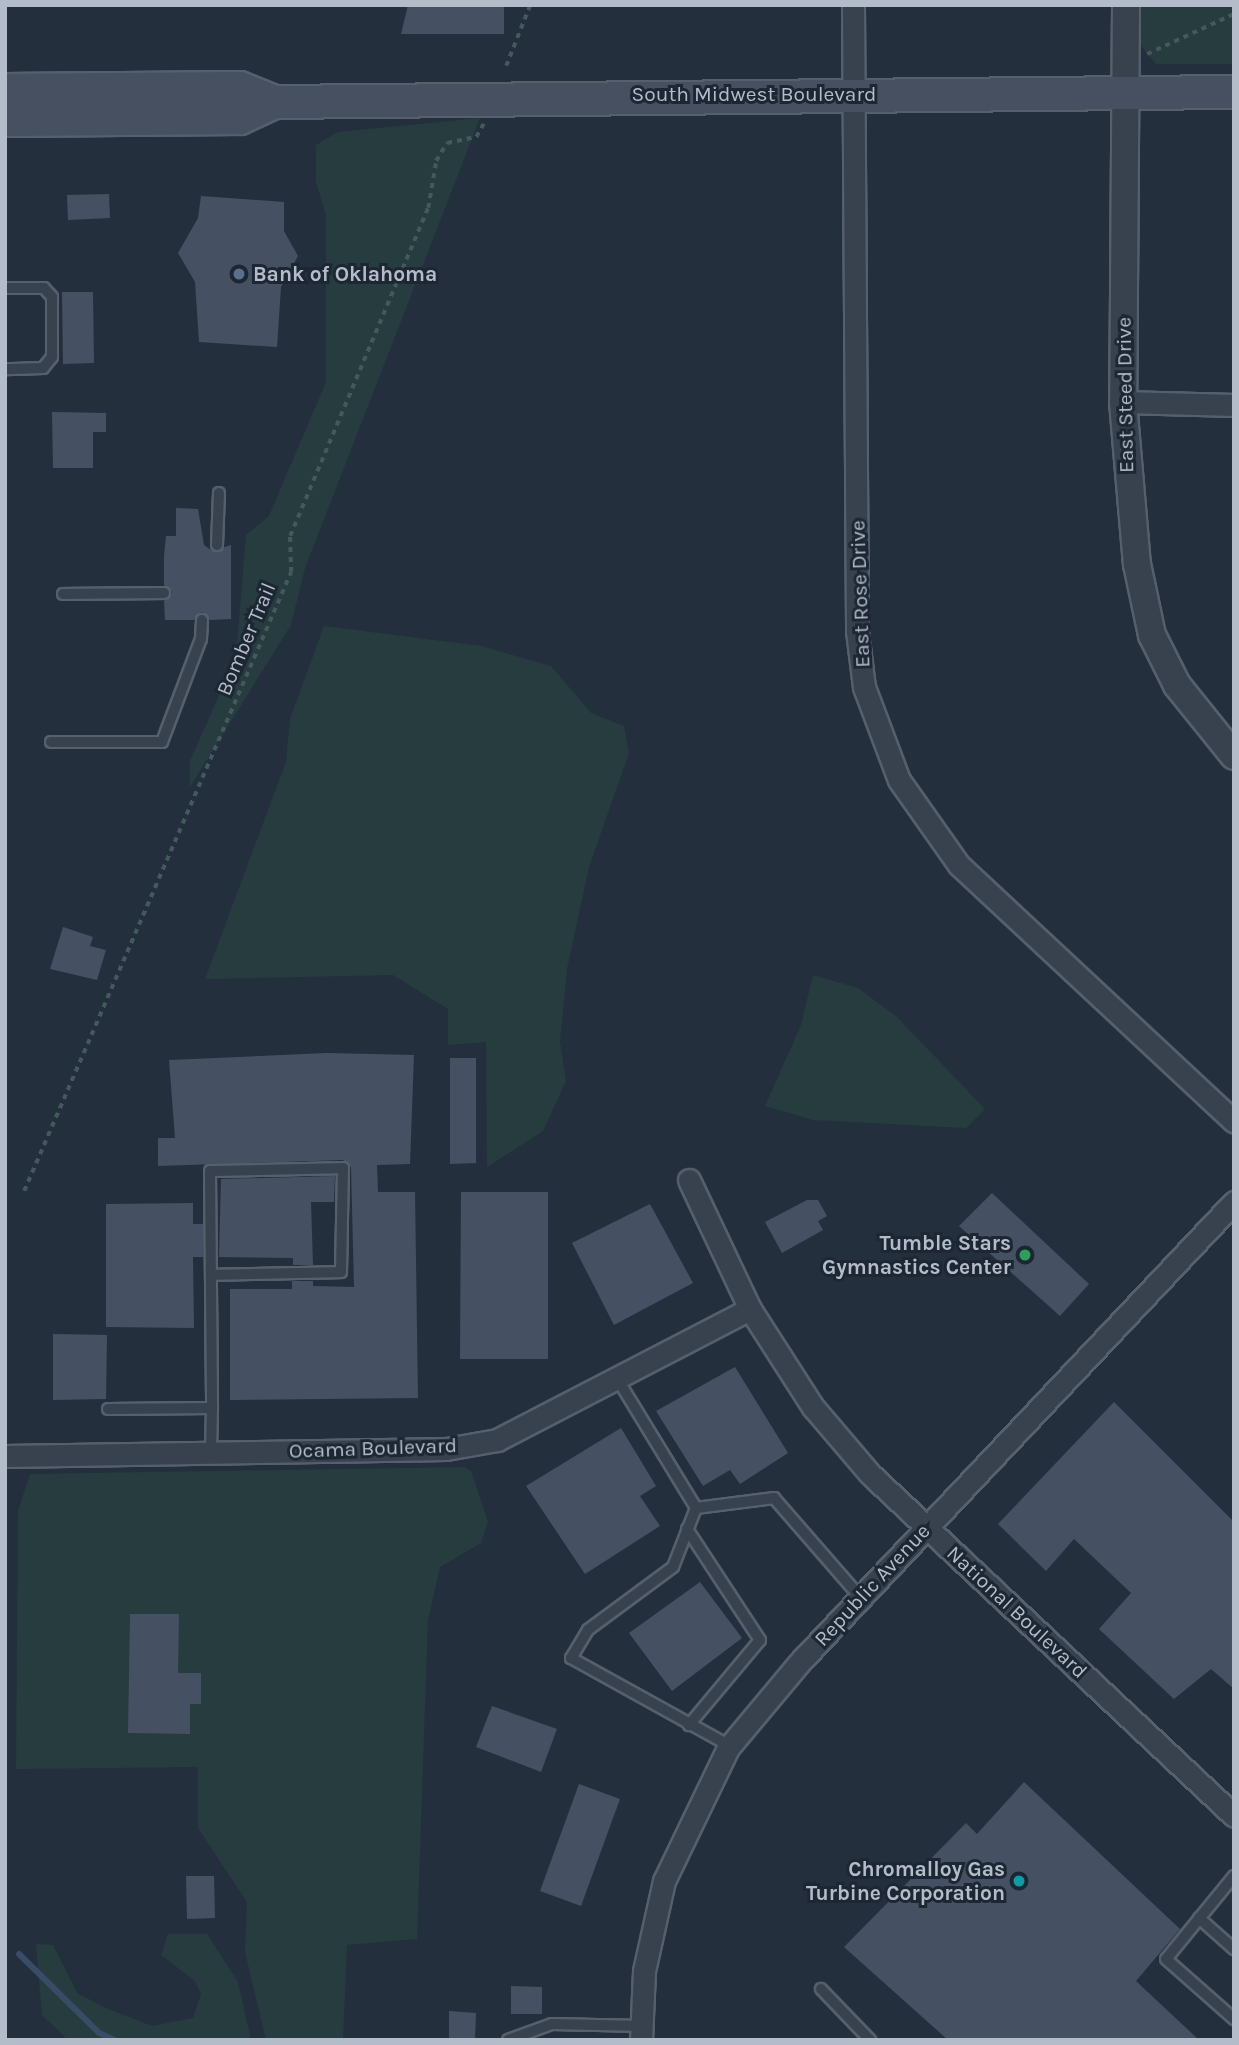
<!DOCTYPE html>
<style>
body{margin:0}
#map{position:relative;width:1239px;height:2045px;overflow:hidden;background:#242f3e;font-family:Karla,sans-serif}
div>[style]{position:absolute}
.green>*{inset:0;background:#263c3f}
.stream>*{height:6px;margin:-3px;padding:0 3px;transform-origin:3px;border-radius:3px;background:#394c67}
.building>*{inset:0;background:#455162}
.path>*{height:3.5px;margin-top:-1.75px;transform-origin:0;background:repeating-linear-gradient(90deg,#44595c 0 5px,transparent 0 10px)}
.roads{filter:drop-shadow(2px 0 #565f6c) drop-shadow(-2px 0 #565f6c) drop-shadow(0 2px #565f6c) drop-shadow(0 -2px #565f6c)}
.service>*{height:10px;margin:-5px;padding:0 5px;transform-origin:5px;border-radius:5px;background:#38414e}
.minor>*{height:21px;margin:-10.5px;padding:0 10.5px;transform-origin:10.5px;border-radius:10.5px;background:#38414e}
.tertiary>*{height:26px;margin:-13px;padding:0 13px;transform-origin:13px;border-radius:13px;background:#38414e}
.secondary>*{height:32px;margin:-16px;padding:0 16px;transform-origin:16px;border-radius:16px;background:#465061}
.dots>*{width:19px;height:19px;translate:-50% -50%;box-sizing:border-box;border:4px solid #1d2633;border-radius:50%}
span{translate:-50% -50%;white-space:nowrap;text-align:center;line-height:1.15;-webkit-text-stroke:6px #1d2633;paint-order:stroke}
.street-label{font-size:21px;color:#b4bcc9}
.poi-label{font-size:21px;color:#b4bcc9;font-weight:700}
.left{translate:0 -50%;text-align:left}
.right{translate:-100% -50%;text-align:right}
.frame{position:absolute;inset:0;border:7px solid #b4bcc9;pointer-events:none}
</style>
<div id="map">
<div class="green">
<div style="clip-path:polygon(1140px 5px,1234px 5px,1234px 64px,1156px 64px,1137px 41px)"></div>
<div style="clip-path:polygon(480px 118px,305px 568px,291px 625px,190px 787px,190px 761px,236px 657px,246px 535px,269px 516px,326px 382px,326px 215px,316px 182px,316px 145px,338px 132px)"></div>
<div style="clip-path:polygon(324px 626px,481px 646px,551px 666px,591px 713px,624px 726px,629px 753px,589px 867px,567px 969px,560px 1042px,566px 1081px,543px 1131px,487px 1167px,486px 1042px,448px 1045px,448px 1009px,393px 975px,205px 979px,286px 762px,290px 719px)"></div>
<div style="clip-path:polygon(813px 975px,858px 988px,897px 1017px,985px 1109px,966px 1128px,813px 1120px,765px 1106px,801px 1025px)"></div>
<div style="clip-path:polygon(464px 1467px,471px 1471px,488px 1522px,481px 1543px,440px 1567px,428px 1620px,417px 1939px,347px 1945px,343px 2040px,266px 2040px,245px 1952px,247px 1902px,198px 1828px,198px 1767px,16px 1769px,18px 1511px,30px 1474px)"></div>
<div style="clip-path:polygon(168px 1934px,207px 1934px,238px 1982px,251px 2040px,68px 2040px,42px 2015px,36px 1944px,53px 1945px,77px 1993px,106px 2008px,152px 2026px,193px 2018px,201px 1994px,195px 1981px,161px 1955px)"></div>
</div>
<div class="stream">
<div style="left:19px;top:1954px;width:112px;rotate:44.6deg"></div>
<div style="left:99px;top:2033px;width:17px;rotate:24deg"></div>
</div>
<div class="building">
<div style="clip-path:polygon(408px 5px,504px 5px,504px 34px,401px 34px)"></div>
<div style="clip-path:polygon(109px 194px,110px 218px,68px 220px,67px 195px)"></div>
<div style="clip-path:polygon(201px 196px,284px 202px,284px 231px,298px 256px,281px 287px,277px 347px,199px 342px,195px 282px,178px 253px,198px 218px)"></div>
<div style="clip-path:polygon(62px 292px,93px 292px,94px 363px,63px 364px)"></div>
<div style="clip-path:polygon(52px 412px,106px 413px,106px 432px,93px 432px,93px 468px,53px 468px)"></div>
<div style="clip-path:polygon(176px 508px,198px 509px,204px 545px,212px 551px,231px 545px,231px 619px,210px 620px,202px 612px,194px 620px,165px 620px,164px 601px,172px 592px,164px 585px,164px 556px,166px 536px,176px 536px)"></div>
<div style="clip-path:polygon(63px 927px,93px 937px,90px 946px,106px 950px,97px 980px,50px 969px)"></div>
<div style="clip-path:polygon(327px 1053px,414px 1055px,410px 1164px,377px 1165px,378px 1192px,415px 1192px,418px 1398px,230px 1400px,230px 1289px,292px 1289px,292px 1281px,313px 1281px,313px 1286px,354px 1287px,351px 1167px,343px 1160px,158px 1166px,158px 1138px,175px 1138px,169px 1060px)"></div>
<div style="clip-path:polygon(450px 1058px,476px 1058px,476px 1163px,450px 1164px)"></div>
<div style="clip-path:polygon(335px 1176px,334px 1202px,311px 1202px,313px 1265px,293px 1265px,293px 1258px,219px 1257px,221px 1179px)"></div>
<div style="clip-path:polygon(461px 1192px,548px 1192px,548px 1359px,460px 1359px)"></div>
<div style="clip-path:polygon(992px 1193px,1089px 1284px,1060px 1316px,959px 1226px)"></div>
<div style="clip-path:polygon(807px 1200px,818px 1200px,827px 1216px,818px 1221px,823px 1230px,782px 1253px,765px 1222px)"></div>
<div style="clip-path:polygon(193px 1203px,193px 1224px,203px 1224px,203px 1257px,193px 1257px,194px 1328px,106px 1327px,106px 1204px)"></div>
<div style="clip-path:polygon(650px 1204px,693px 1283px,614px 1325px,572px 1243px)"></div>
<div style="clip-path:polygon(53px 1334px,107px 1335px,106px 1399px,53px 1400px)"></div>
<div style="clip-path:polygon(735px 1367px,788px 1453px,740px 1484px,730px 1470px,703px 1486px,656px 1411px)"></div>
<div style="clip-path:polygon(1114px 1402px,1234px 1522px,1234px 1689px,1211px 1669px,1174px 1699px,1099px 1629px,1131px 1593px,1074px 1539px,1046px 1571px,998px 1524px)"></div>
<div style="clip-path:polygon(621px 1428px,656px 1486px,640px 1496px,660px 1526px,585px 1574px,526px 1486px)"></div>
<div style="clip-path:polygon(700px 1582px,742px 1638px,672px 1691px,629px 1633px)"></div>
<div style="clip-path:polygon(130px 1614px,179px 1614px,178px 1673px,201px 1673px,201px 1704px,190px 1704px,190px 1734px,128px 1733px)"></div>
<div style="clip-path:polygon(492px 1706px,557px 1729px,541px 1772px,476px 1747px)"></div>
<div style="clip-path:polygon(1024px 1782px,1180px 1929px,1136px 1981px,1199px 2040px,948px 2040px,844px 1947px,966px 1823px,977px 1834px)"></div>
<div style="clip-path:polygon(579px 1784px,620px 1799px,581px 1906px,540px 1891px)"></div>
<div style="clip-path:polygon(186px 1876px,214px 1876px,215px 1918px,187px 1919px)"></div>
<div style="clip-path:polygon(511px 1986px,542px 1987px,542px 2014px,511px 2014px)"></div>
<div style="clip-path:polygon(449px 2011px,476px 2013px,475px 2040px,449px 2040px)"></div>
</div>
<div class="path">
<div style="left:1147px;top:54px;width:96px;rotate:-24.7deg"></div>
<div style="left:506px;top:66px;width:66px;rotate:-68.5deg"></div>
<div style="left:24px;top:1191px;width:674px;rotate:-66.67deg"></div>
<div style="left:291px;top:572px;width:36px;rotate:-92deg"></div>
<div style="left:290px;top:536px;width:356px;rotate:-67.2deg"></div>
<div style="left:428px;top:208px;width:48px;rotate:-80.3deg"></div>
<div style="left:436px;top:161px;width:21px;rotate:-59deg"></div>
<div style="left:447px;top:143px;width:30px;rotate:-12deg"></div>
<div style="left:476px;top:137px;width:16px;rotate:-60deg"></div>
</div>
<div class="roads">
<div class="service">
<div style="left:5px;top:288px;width:39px"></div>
<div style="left:44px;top:288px;width:12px;rotate:48deg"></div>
<div style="left:52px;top:297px;width:60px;rotate:90deg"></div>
<div style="left:52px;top:357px;width:14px;rotate:129deg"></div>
<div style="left:43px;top:368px;width:38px;rotate:178deg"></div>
<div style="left:217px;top:545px;width:52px;rotate:-87.8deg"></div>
<div style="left:63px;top:594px;width:101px;rotate:-0.6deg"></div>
<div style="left:51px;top:742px;width:111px"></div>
<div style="left:162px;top:742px;width:110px;rotate:-69.3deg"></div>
<div style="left:201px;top:639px;width:19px;rotate:-87deg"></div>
<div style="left:211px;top:1275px;width:130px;rotate:-1.3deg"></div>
<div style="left:341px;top:1272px;width:104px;rotate:-88.9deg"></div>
<div style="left:343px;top:1168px;width:133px;rotate:178.7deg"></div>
<div style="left:210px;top:1171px;width:237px;rotate:89.5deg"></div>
<div style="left:618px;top:1380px;width:150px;rotate:58.6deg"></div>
<div style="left:108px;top:1409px;width:104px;rotate:-0.6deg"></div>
<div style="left:212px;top:1408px;width:44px;rotate:91.3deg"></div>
<div style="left:696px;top:1508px;width:63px;rotate:111.3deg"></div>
<div style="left:673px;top:1567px;width:106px;rotate:143.5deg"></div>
<div style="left:588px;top:1630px;width:33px;rotate:121deg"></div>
<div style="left:571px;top:1658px;width:182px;rotate:29deg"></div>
<div style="left:696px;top:1508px;width:79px;rotate:-7.3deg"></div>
<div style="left:774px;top:1498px;width:133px;rotate:49deg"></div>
<div style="left:687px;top:1529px;width:133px;rotate:56.7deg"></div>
<div style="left:760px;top:1640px;width:111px;rotate:129.9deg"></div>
<div style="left:1234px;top:1876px;width:107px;rotate:129.3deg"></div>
<div style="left:1166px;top:1959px;width:91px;rotate:41.4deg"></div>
<div style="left:1199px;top:1918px;width:47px;rotate:41.5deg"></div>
<div style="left:821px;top:1989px;width:71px;rotate:46.1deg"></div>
<div style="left:508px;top:2040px;width:47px;rotate:-20deg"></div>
<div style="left:552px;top:2024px;width:90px;rotate:1.3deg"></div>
</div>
<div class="minor">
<div style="left:853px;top:5px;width:626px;rotate:89.63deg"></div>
<div style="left:857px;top:631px;width:56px;rotate:82.9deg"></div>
<div style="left:864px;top:687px;width:99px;rotate:69.4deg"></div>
<div style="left:899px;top:780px;width:104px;rotate:54.8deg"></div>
<div style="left:959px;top:865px;width:376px;rotate:43deg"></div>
<div style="left:1123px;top:402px;width:111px;rotate:1.5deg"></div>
<div style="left:689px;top:1180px;width:143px;rotate:64.7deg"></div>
<div style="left:750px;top:1309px;width:117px;rotate:57.3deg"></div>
<div style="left:813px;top:1407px;width:88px;rotate:49.6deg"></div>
<div style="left:870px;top:1474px;width:499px;rotate:43.2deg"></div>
<div style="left:5px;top:1456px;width:441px;rotate:-0.9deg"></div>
<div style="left:446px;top:1449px;width:52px;rotate:-10deg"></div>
<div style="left:497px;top:1440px;width:285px;rotate:-27.4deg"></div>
<div style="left:641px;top:2040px;width:69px;rotate:-87.5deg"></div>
<div style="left:644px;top:1971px;width:92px;rotate:-77.5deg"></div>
<div style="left:664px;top:1881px;width:148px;rotate:-64.3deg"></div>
<div style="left:728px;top:1748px;width:111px;rotate:-50.1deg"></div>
<div style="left:799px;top:1663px;width:634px;rotate:-46.66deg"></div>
</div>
<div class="tertiary">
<div style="left:1126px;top:5px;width:397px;rotate:90.4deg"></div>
<div style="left:1123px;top:402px;width:163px;rotate:85.1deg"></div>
<div style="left:1137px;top:564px;width:73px;rotate:78.1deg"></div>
<div style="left:1152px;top:635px;width:56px;rotate:63.4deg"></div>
<div style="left:1177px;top:685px;width:91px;rotate:51.2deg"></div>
</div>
<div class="secondary">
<div style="left:5px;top:90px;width:235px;rotate:-0.5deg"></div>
<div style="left:240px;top:88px;width:38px;rotate:22deg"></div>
<div style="left:275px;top:102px;width:959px;rotate:-0.6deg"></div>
<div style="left:5px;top:120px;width:235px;rotate:-0.5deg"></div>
<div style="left:240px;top:118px;width:38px;rotate:-25deg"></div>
</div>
</div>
<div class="dots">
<div style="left:239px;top:274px;background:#5c6f8a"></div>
<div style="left:1025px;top:1255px;background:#2e9e5b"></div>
<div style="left:1019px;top:1881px;background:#0f9aa8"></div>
</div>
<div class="street-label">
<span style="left:754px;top:94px">South Midwest Boulevard</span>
<span style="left:1125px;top:395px;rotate:-91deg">East Steed Drive</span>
<span style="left:860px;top:594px;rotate:-92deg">East Rose Drive</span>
<span style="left:246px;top:639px;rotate:-67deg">Bomber Trail</span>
<span style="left:373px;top:1448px;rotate:-2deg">Ocama Boulevard</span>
<span style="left:872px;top:1585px;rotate:-47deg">Republic Avenue</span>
<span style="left:1017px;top:1612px;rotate:43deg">National Boulevard</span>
</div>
<div class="poi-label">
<span class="left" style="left:253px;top:274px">Bank of Oklahoma</span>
<span class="right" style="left:1011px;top:1255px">Tumble Stars<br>Gymnastics Center</span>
<span class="right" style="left:1005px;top:1881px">Chromalloy Gas<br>Turbine Corporation</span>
</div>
<div class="frame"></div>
</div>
